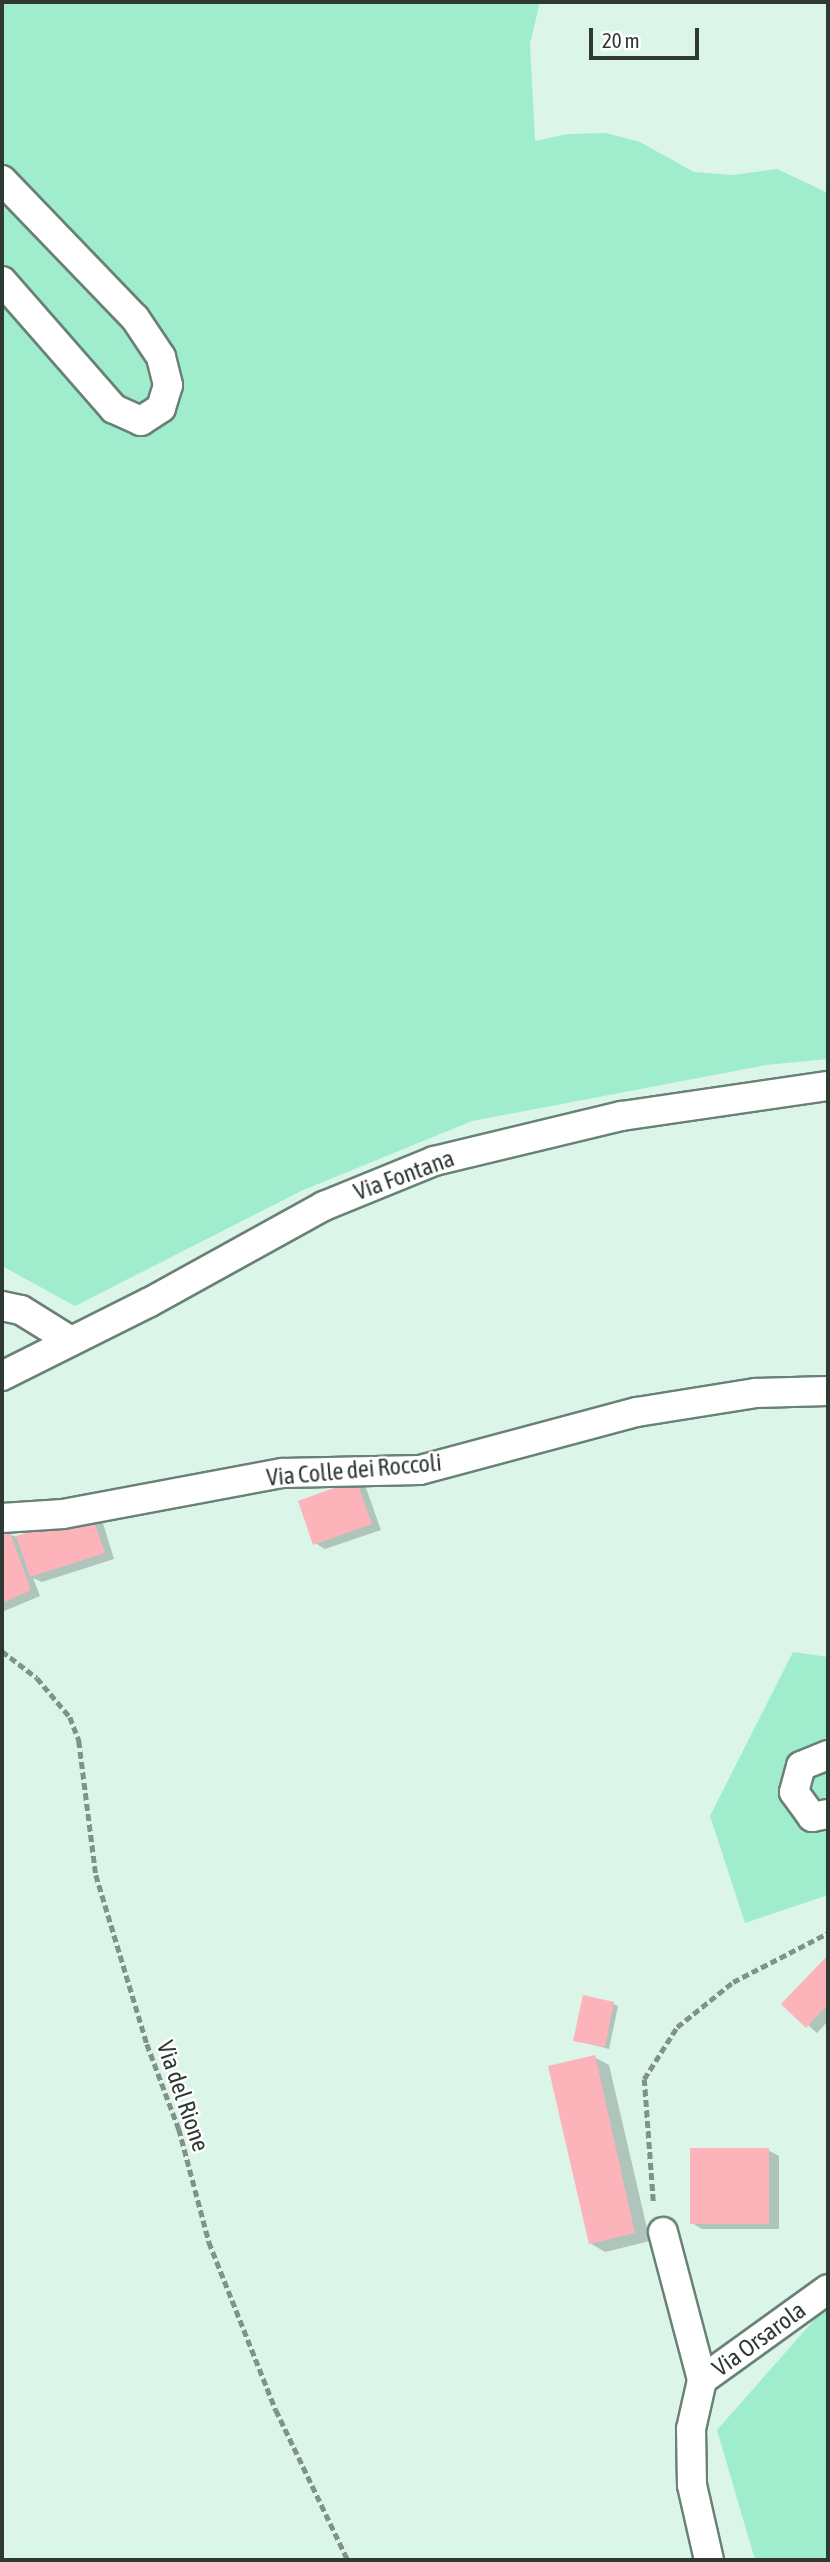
<!DOCTYPE html>
<style>
body{margin:0}
#map{position:relative;width:830px;height:2562px;overflow:hidden;background:#dbf5e9;font-family:"Asap Condensed",sans-serif}
div>[style]{position:absolute}
.green>*{inset:0;background:#a0edce}
.shadow>*{inset:0;background:#0003}
.building>*{inset:0;background:#fcb3ba}
.path>*{height:4.5px;margin-top:-2.25px;transform-origin:0;background:repeating-linear-gradient(90deg,#809289 0 7px,transparent 0 10.5px)}
.roads{filter:drop-shadow(2px 0 #698177) drop-shadow(-2px 0 #698177) drop-shadow(0 2px #698177) drop-shadow(0 -2px #698177)}
.street>*{height:28px;margin:-14px;padding:0 14px;transform-origin:14px;border-radius:14px;background:#fff}
span{translate:-50% -50%;white-space:nowrap;text-align:center;line-height:1.15;-webkit-text-stroke:5px #fff;paint-order:stroke}
.street-label{font-size:24px;color:#2f3934}
.frame{position:absolute;inset:0;border:4px solid #2f3934;pointer-events:none}
.scale{position:absolute;left:589px;top:28px;width:110px;height:32px;box-sizing:border-box;border:4px solid #2f3934;border-top:0;padding-left:9px;font-size:21px;line-height:24px;white-space:nowrap;color:#2f3934;-webkit-text-stroke:5px #fff;paint-order:stroke}
</style>
<div id="map">
<div class="green">
<div style="clip-path:polygon(2px 2px,540px 2px,530px 44px,535px 141px,568px 134px,606px 133px,640px 142px,694px 172px,733px 175px,777px 169px,828px 193px,828px 1059px,766px 1065px,472px 1121px,301px 1191px,75px 1306px,2px 1266px)"></div>
<div style="clip-path:polygon(793px 1652px,828px 1657px,828px 1895px,745px 1923px,710px 1816px)"></div>
<div style="clip-path:polygon(828px 2304px,828px 2560px,755px 2560px,717px 2430px)"></div>
</div>
<div class="shadow">
<div style="clip-path:polygon(356px 1482px,366px 1488px,381px 1530px,325px 1549px,315px 1543px)"></div>
<div style="clip-path:polygon(102px 1520px,114px 1559px,42px 1582px,33px 1578px,40px 1596px,2px 1612px,2px 1532px,17px 1537px)"></div>
<div style="clip-path:polygon(828px 1957px,828px 2021px,817px 2033px,784px 2004px)"></div>
<div style="clip-path:polygon(613px 2004px,618px 2006px,609px 2049px,575px 2040px)"></div>
<div style="clip-path:polygon(594px 2057px,609px 2065px,650px 2241px,605px 2252px,590px 2243px)"></div>
<div style="clip-path:polygon(768px 2150px,779px 2156px,779px 2229px,702px 2229px,692px 2223px)"></div>
</div>
<div class="building">
<div style="clip-path:polygon(356px 1480px,372px 1524px,313px 1545px,298px 1501px)"></div>
<div style="clip-path:polygon(91px 1512px,105px 1553px,30px 1577px,16px 1536px)"></div>
<div style="clip-path:polygon(2px 1530px,9px 1530px,31px 1590px,2px 1603px)"></div>
<div style="clip-path:polygon(828px 1955px,828px 2004px,806px 2028px,781px 2004px)"></div>
<div style="clip-path:polygon(583px 1995px,614px 2002px,605px 2047px,573px 2041px)"></div>
<div style="clip-path:polygon(595px 2055px,635px 2233px,589px 2244px,548px 2066px)"></div>
<div style="clip-path:polygon(690px 2148px,769px 2148px,769px 2224px,690px 2224px)"></div>
</div>
<div class="path">
<div style="left:2px;top:1651px;width:44px;rotate:37.6deg"></div>
<div style="left:37px;top:1678px;width:51px;rotate:49.8deg"></div>
<div style="left:70px;top:1717px;width:26px;rotate:69deg"></div>
<div style="left:79px;top:1741px;width:135px;rotate:82.8deg"></div>
<div style="left:96px;top:1875px;width:177px;rotate:73.2deg"></div>
<div style="left:147px;top:2044px;width:91px;rotate:69.4deg"></div>
<div style="left:179px;top:2129px;width:117px;rotate:75.1deg"></div>
<div style="left:209px;top:2242px;width:181px;rotate:68.3deg"></div>
<div style="left:276px;top:2410px;width:166px;rotate:64.4deg"></div>
<div style="left:653px;top:2201px;width:122px;rotate:-94.2deg"></div>
<div style="left:644px;top:2079px;width:62px;rotate:-57.6deg"></div>
<div style="left:677px;top:2027px;width:72px;rotate:-38.8deg"></div>
<div style="left:733px;top:1982px;width:107px;rotate:-27.3deg"></div>
</div>
<div class="roads">
<div class="street">
<div style="left:2px;top:180px;width:192px;rotate:46.1deg"></div>
<div style="left:135px;top:318px;width:47px;rotate:56.3deg"></div>
<div style="left:161px;top:357px;width:29px;rotate:76deg"></div>
<div style="left:168px;top:385px;width:24px;rotate:107deg"></div>
<div style="left:161px;top:408px;width:24px;rotate:147deg"></div>
<div style="left:141px;top:421px;width:30px;rotate:-156deg"></div>
<div style="left:114px;top:409px;width:170px;rotate:-131.2deg"></div>
<div style="left:2px;top:1306px;width:19px;rotate:12deg"></div>
<div style="left:21px;top:1310px;width:59px;rotate:31.8deg"></div>
<div style="left:2px;top:1376px;width:165px;rotate:-26.6deg"></div>
<div style="left:150px;top:1302px;width:199px;rotate:-28.9deg"></div>
<div style="left:324px;top:1206px;width:119px;rotate:-22.2deg"></div>
<div style="left:434px;top:1161px;width:193px;rotate:-13.5deg"></div>
<div style="left:622px;top:1116px;width:208px;rotate:-8.3deg"></div>
<div style="left:2px;top:1518px;width:61px;rotate:-3.8deg"></div>
<div style="left:63px;top:1514px;width:224px;rotate:-10.6deg"></div>
<div style="left:283px;top:1473px;width:137px;rotate:-1.3deg"></div>
<div style="left:420px;top:1470px;width:225px;rotate:-15deg"></div>
<div style="left:637px;top:1412px;width:121px;rotate:-9.1deg"></div>
<div style="left:756px;top:1393px;width:72px;rotate:-1.6deg"></div>
<div style="left:828px;top:1755px;width:29px;rotate:158deg"></div>
<div style="left:801px;top:1766px;width:27px;rotate:105deg"></div>
<div style="left:794px;top:1792px;width:31px;rotate:54deg"></div>
<div style="left:812px;top:1817px;width:16px;rotate:-11deg"></div>
<div style="left:663px;top:2232px;width:153px;rotate:75.2deg"></div>
<div style="left:709px;top:2560px;width:77px;rotate:-102.8deg"></div>
<div style="left:692px;top:2485px;width:56px;rotate:-91deg"></div>
<div style="left:691px;top:2429px;width:50px;rotate:-77.3deg"></div>
<div style="left:702px;top:2380px;width:155px;rotate:-35.8deg"></div>
</div>
</div>
<div class="street-label">
<span style="left:404px;top:1175px;rotate:-20deg">Via Fontana</span>
<span style="left:354px;top:1470px;rotate:-5deg">Via Colle dei Roccoli</span>
<span style="left:183px;top:2096px;rotate:71deg">Via del Rione</span>
<span style="left:759px;top:2339px;rotate:-36deg">Via Orsarola</span>
</div>
<div class="frame"></div>
<div class="scale">20 m</div>
</div>
